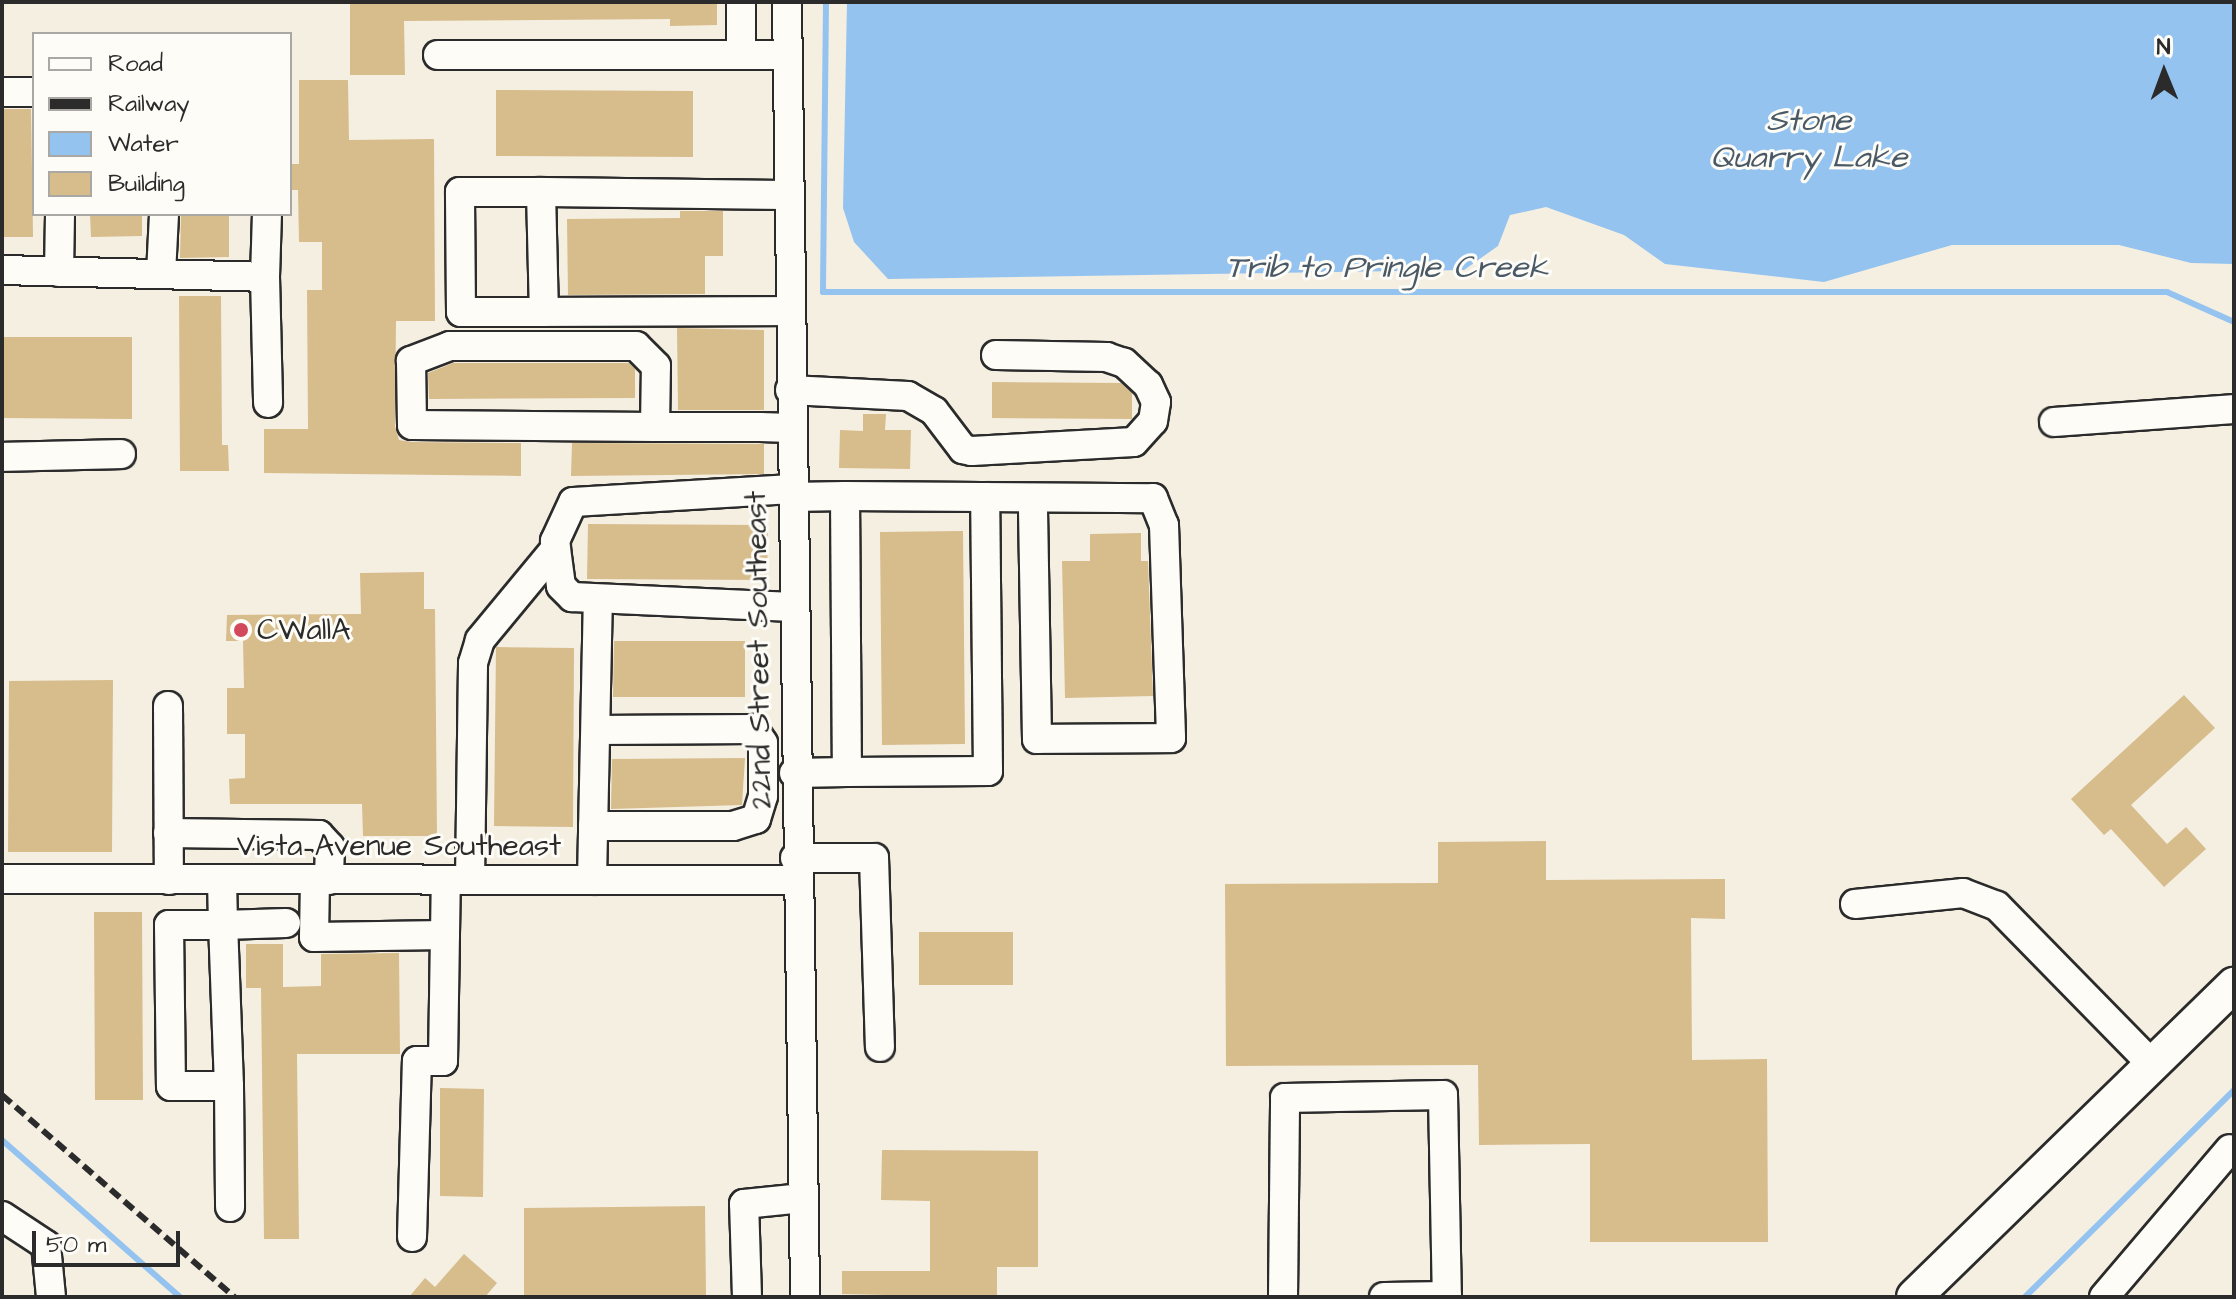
<!DOCTYPE html>
<style>
body{margin:0}
#map{position:relative;width:2236px;height:1299px;overflow:hidden;background:#f5efe2;font-family:"Architects Daughter",sans-serif}
div>[style]{position:absolute}
.water>*{inset:0;background:#94c3ef}
.stream>*{height:6px;margin:-3px;padding:0 3px;transform-origin:3px;border-radius:3px;background:#94c3ef}
.building>*{inset:0;background:#d7bc8c}
.roads{filter:drop-shadow(2px 0 #2b2b2b) drop-shadow(-2px 0 #2b2b2b) drop-shadow(0 2px #2b2b2b) drop-shadow(0 -2px #2b2b2b)}
.minor>*{height:28px;margin:-14px;padding:0 14px;transform-origin:14px;border-radius:14px;background:#fdfcf7}
.major>*{height:34px;margin:-17px;padding:0 17px;transform-origin:17px;border-radius:17px;background:#fdfcf7}
.rail>*{height:6px;margin-top:-3px;transform-origin:0;background:repeating-linear-gradient(90deg,#2b2b2b 0 12px,transparent 0 18px)}
.dots>*{width:22px;height:22px;translate:-50% -50%;box-sizing:border-box;border:4px solid #fdfcf7;border-radius:50%}
span{translate:-50% -50%;white-space:nowrap;text-align:center;line-height:1.15;-webkit-text-stroke:6px #fdfcf7;paint-order:stroke}
.poi-label{font-size:30px;color:#2b2b2b}
.left{translate:0 -50%;text-align:left}
.street-label{font-size:30px;color:#2b2b2b}
.water-label{font-size:32px;color:#4a5966;font-style:italic}
.frame{position:absolute;inset:0;border:4px solid #2b2b2b;pointer-events:none}
.legend{position:absolute;left:32px;top:32px;width:260px;height:184px;box-sizing:border-box;background:#fdfcf7;border:2px solid #a9a8a5;margin:0;padding:10px 14px;list-style:none;font-size:24px;color:#2b2b2b}
.legend li{display:flex;align-items:center;gap:16px;height:40px}
.legend b{width:40px;border:2px solid #a9a8a5}
.north{position:absolute;left:2124px;top:32px;width:80px;height:80px;-webkit-text-stroke:6px #fdfcf7;paint-order:stroke;rotate:359deg;font-size:22px;font-weight:700;line-height:32px;text-align:center;color:#2b2b2b}
.north::after{content:'';display:block;margin:auto;width:28px;height:36px;background:#2b2b2b;clip-path:polygon(50% 0,100% 100%,50% 72%,0 100%)}
.scale{position:absolute;left:32px;top:1231px;width:148px;height:36px;box-sizing:border-box;border:4px solid #2b2b2b;border-top:0;padding-left:10px;font-size:24px;line-height:28px;white-space:nowrap;color:#2b2b2b;-webkit-text-stroke:6px #fdfcf7;paint-order:stroke}
</style>
<div id="map">
<div class="water">
<div style="clip-path:polygon(847px 2px,2234px 2px,2234px 264px,2191px 263px,2119px 245px,1952px 245px,1824px 282px,1665px 264px,1624px 235px,1546px 207px,1510px 215px,1498px 246px,1464px 270px,888px 279px,854px 242px,843px 208px)"></div>
</div>
<div class="stream">
<div style="left:826px;top:2px;width:290px;rotate:90.6deg"></div>
<div style="left:823px;top:292px;width:1344px"></div>
<div style="left:2167px;top:292px;width:73px;rotate:24.1deg"></div>
<div style="left:2px;top:1140px;width:237px;rotate:41.4deg"></div>
<div style="left:2025px;top:1297px;width:294px;rotate:-44.7deg"></div>
</div>
<div class="building">
<div style="clip-path:polygon(350px 2px,717px 2px,717px 25px,670px 26px,670px 19px,404px 21px,405px 75px,350px 75px)"></div>
<div style="clip-path:polygon(299px 80px,348px 80px,349px 140px,434px 139px,435px 321px,396px 321px,395px 426px,399px 440px,411px 442px,521px 443px,521px 476px,264px 473px,264px 429px,308px 429px,307px 290px,322px 290px,322px 242px,299px 242px,298px 190px,290px 190px,290px 164px,299px 164px)"></div>
<div style="clip-path:polygon(496px 90px,693px 91px,693px 157px,496px 156px)"></div>
<div style="clip-path:polygon(2px 109px,31px 109px,33px 237px,2px 237px)"></div>
<div style="clip-path:polygon(680px 211px,723px 211px,723px 256px,705px 256px,705px 294px,568px 295px,567px 219px,680px 218px)"></div>
<div style="clip-path:polygon(90px 214px,142px 214px,142px 236px,91px 237px)"></div>
<div style="clip-path:polygon(181px 214px,229px 214px,229px 257px,180px 258px)"></div>
<div style="clip-path:polygon(179px 296px,221px 296px,222px 445px,228px 445px,229px 471px,180px 471px)"></div>
<div style="clip-path:polygon(677px 328px,764px 330px,764px 410px,678px 410px)"></div>
<div style="clip-path:polygon(2px 337px,132px 337px,132px 419px,2px 418px)"></div>
<div style="clip-path:polygon(453px 363px,629px 363px,635px 369px,635px 398px,429px 399px,428px 373px)"></div>
<div style="clip-path:polygon(992px 382px,1121px 383px,1132px 393px,1132px 419px,992px 418px)"></div>
<div style="clip-path:polygon(863px 414px,886px 414px,885px 430px,911px 430px,910px 469px,839px 468px,840px 430px,863px 431px)"></div>
<div style="clip-path:polygon(572px 443px,764px 444px,764px 474px,571px 476px)"></div>
<div style="clip-path:polygon(588px 524px,768px 525px,767px 580px,587px 579px)"></div>
<div style="clip-path:polygon(963px 531px,965px 744px,882px 745px,880px 532px)"></div>
<div style="clip-path:polygon(1141px 533px,1141px 561px,1148px 561px,1153px 696px,1065px 698px,1062px 561px,1090px 561px,1090px 534px)"></div>
<div style="clip-path:polygon(424px 572px,424px 609px,435px 609px,437px 836px,363px 836px,362px 804px,230px 804px,229px 779px,245px 778px,245px 734px,227px 734px,227px 688px,244px 688px,243px 641px,226px 641px,227px 615px,361px 614px,360px 573px)"></div>
<div style="clip-path:polygon(614px 641px,745px 641px,745px 697px,613px 697px)"></div>
<div style="clip-path:polygon(496px 647px,574px 648px,573px 827px,494px 826px)"></div>
<div style="clip-path:polygon(113px 680px,112px 852px,8px 852px,9px 681px)"></div>
<div style="clip-path:polygon(2184px 695px,2215px 728px,2131px 805px,2167px 844px,2186px 827px,2206px 849px,2164px 887px,2111px 829px,2104px 835px,2071px 799px)"></div>
<div style="clip-path:polygon(745px 758px,742px 805px,611px 809px,612px 759px)"></div>
<div style="clip-path:polygon(1546px 841px,1546px 880px,1725px 879px,1725px 919px,1691px 918px,1692px 1060px,1767px 1059px,1768px 1242px,1590px 1242px,1590px 1144px,1479px 1145px,1478px 1065px,1226px 1066px,1225px 884px,1438px 883px,1438px 842px)"></div>
<div style="clip-path:polygon(94px 912px,142px 912px,143px 1100px,95px 1100px)"></div>
<div style="clip-path:polygon(919px 932px,1013px 932px,1013px 985px,919px 985px)"></div>
<div style="clip-path:polygon(246px 944px,283px 944px,283px 987px,321px 986px,321px 954px,399px 953px,400px 1054px,297px 1054px,299px 1239px,264px 1239px,261px 988px,246px 988px)"></div>
<div style="clip-path:polygon(440px 1088px,484px 1089px,483px 1197px,440px 1196px)"></div>
<div style="clip-path:polygon(882px 1150px,1038px 1151px,1038px 1267px,997px 1267px,997px 1295px,983px 1297px,842px 1294px,842px 1271px,930px 1271px,930px 1201px,881px 1200px)"></div>
<div style="clip-path:polygon(705px 1206px,706px 1297px,524px 1297px,524px 1208px)"></div>
<div style="clip-path:polygon(464px 1254px,497px 1283px,485px 1297px,409px 1297px,425px 1278px,435px 1287px)"></div>
</div>
<div class="roads">
<div class="minor">
<div style="left:787px;top:2px;width:1295px;rotate:89.2deg"></div>
<div style="left:438px;top:55px;width:349px"></div>
<div style="left:741px;top:55px;width:53px;rotate:-90deg"></div>
<div style="left:2px;top:92px;width:32px"></div>
<div style="left:541px;top:192px;width:120px;rotate:88.6deg"></div>
<div style="left:544px;top:312px;width:83px;rotate:180deg"></div>
<div style="left:461px;top:312px;width:120px;rotate:-90.5deg"></div>
<div style="left:460px;top:192px;width:81px"></div>
<div style="left:541px;top:192px;width:248px;rotate:0.7deg"></div>
<div style="left:2px;top:270px;width:263px;rotate:1.5deg"></div>
<div style="left:265px;top:277px;width:63px;rotate:-88.2deg"></div>
<div style="left:59px;top:272px;width:58px;rotate:-89deg"></div>
<div style="left:161px;top:274px;width:60px;rotate:-87.1deg"></div>
<div style="left:265px;top:277px;width:126px;rotate:88.6deg"></div>
<div style="left:544px;top:312px;width:246px;rotate:-0.2deg"></div>
<div style="left:790px;top:390px;width:118px;rotate:2.9deg"></div>
<div style="left:908px;top:396px;width:30px;rotate:30deg"></div>
<div style="left:934px;top:411px;width:48px;rotate:52.7deg"></div>
<div style="left:963px;top:449px;width:9px;rotate:13deg"></div>
<div style="left:972px;top:451px;width:162px;rotate:-3.2deg"></div>
<div style="left:1134px;top:442px;width:28px;rotate:-48deg"></div>
<div style="left:1153px;top:421px;width:19px;rotate:-81deg"></div>
<div style="left:1156px;top:402px;width:19px;rotate:-115deg"></div>
<div style="left:1148px;top:385px;width:33px;rotate:-137deg"></div>
<div style="left:1124px;top:363px;width:18px;rotate:-161deg"></div>
<div style="left:1107px;top:357px;width:111px;rotate:-179deg"></div>
<div style="left:2054px;top:422px;width:180px;rotate:-4.1deg"></div>
<div style="left:655px;top:427px;width:61px;rotate:-89.1deg"></div>
<div style="left:656px;top:366px;width:28px;rotate:-135deg"></div>
<div style="left:636px;top:346px;width:186px;rotate:180deg"></div>
<div style="left:450px;top:346px;width:42px;rotate:159deg"></div>
<div style="left:411px;top:361px;width:64px;rotate:89.1deg"></div>
<div style="left:412px;top:425px;width:243px;rotate:0.5deg"></div>
<div style="left:655px;top:427px;width:105px"></div>
<div style="left:760px;top:427px;width:31px;rotate:2deg"></div>
<div style="left:2px;top:457px;width:119px;rotate:-1.4deg"></div>
<div style="left:792px;top:489px;width:219px;rotate:176.6deg"></div>
<div style="left:573px;top:502px;width:43px;rotate:114.8deg"></div>
<div style="left:555px;top:541px;width:45px;rotate:82.4deg"></div>
<div style="left:561px;top:586px;width:16px;rotate:45deg"></div>
<div style="left:572px;top:597px;width:221px;rotate:2.6deg"></div>
<div style="left:845px;top:496px;width:308px;rotate:0.4deg"></div>
<div style="left:1153px;top:498px;width:29px;rotate:68deg"></div>
<div style="left:1164px;top:525px;width:213px;rotate:88.1deg"></div>
<div style="left:1171px;top:738px;width:134px;rotate:179.6deg"></div>
<div style="left:1037px;top:739px;width:241px;rotate:-91deg"></div>
<div style="left:792px;top:497px;width:53px;rotate:-1.1deg"></div>
<div style="left:845px;top:496px;width:276px;rotate:89.6deg"></div>
<div style="left:847px;top:772px;width:53px;rotate:178.9deg"></div>
<div style="left:168px;top:706px;width:174px;rotate:89.7deg"></div>
<div style="left:847px;top:772px;width:141px;rotate:-0.4deg"></div>
<div style="left:988px;top:771px;width:274px;rotate:-90.6deg"></div>
<div style="left:593px;top:826px;width:140px"></div>
<div style="left:733px;top:826px;width:24px;rotate:-17deg"></div>
<div style="left:756px;top:819px;width:24px;rotate:-73deg"></div>
<div style="left:763px;top:796px;width:53px;rotate:-90deg"></div>
<div style="left:763px;top:743px;width:17px;rotate:-123deg"></div>
<div style="left:754px;top:729px;width:158px;rotate:179.6deg"></div>
<div style="left:168px;top:833px;width:151px;rotate:0.8deg"></div>
<div style="left:319px;top:835px;width:16px;rotate:47deg"></div>
<div style="left:330px;top:847px;width:33px;rotate:92deg"></div>
<div style="left:795px;top:858px;width:79px"></div>
<div style="left:874px;top:858px;width:189px;rotate:88.2deg"></div>
<div style="left:2px;top:879px;width:793px;rotate:0.07deg"></div>
<div style="left:222px;top:880px;width:45px;rotate:88.7deg"></div>
<div style="left:223px;top:925px;width:54px;rotate:180deg"></div>
<div style="left:169px;top:925px;width:161px;rotate:89.3deg"></div>
<div style="left:171px;top:1086px;width:58px"></div>
<div style="left:229px;top:1086px;width:161px;rotate:-92.1deg"></div>
<div style="left:223px;top:925px;width:63px;rotate:-1.8deg"></div>
<div style="left:315px;top:880px;width:57px;rotate:91deg"></div>
<div style="left:314px;top:937px;width:131px;rotate:-0.9deg"></div>
<div style="left:470px;top:880px;width:217px;rotate:-89.2deg"></div>
<div style="left:473px;top:663px;width:24px;rotate:-73deg"></div>
<div style="left:480px;top:640px;width:119px;rotate:-50.4deg"></div>
<div style="left:592px;top:880px;width:280px;rotate:-88.8deg"></div>
<div style="left:1855px;top:904px;width:109px;rotate:-5.8deg"></div>
<div style="left:1963px;top:893px;width:36px;rotate:21deg"></div>
<div style="left:1997px;top:906px;width:220px;rotate:45.6deg"></div>
<div style="left:229px;top:1086px;width:121px;rotate:89.5deg"></div>
<div style="left:2px;top:1216px;width:53px;rotate:33.4deg"></div>
<div style="left:46px;top:1245px;width:52px;rotate:84.5deg"></div>
<div style="left:412px;top:1237px;width:176px;rotate:-88.4deg"></div>
<div style="left:417px;top:1061px;width:26px"></div>
<div style="left:443px;top:1061px;width:181px;rotate:-89.1deg"></div>
<div style="left:747px;top:1297px;width:93px;rotate:-91.8deg"></div>
<div style="left:744px;top:1204px;width:59px;rotate:-5.8deg"></div>
<div style="left:1283px;top:1297px;width:199px;rotate:-89.4deg"></div>
<div style="left:1285px;top:1098px;width:158px;rotate:-1.1deg"></div>
<div style="left:1443px;top:1095px;width:202px;rotate:88.9deg"></div>
<div style="left:1384px;top:1297px;width:63px;rotate:-0.9deg"></div>
<div style="left:2104px;top:1297px;width:194px;rotate:-49.6deg"></div>
</div>
<div class="major">
<div style="left:1914px;top:1297px;width:447px;rotate:-44.3deg"></div>
</div>
</div>
<div class="rail">
<div style="left:2px;top:1095px;width:308px;rotate:41deg"></div>
</div>
<div class="dots">
<div style="left:241px;top:630px;background:#d1495b"></div>
</div>
<div class="poi-label">
<span class="left" style="left:257px;top:630px">CWallA</span>
</div>
<div class="street-label">
<span style="left:759px;top:650px;rotate:-91deg">22nd Street Southeast</span>
<span style="left:399px;top:846px">Vista Avenue Southeast</span>
</div>
<div class="water-label">
<span style="left:1809px;top:140px">Stone<br>Quarry Lake</span>
<span style="left:1387px;top:268px">Trib to Pringle Creek</span>
</div>
<div class="frame"></div>
<ul class="legend">
<li><b style="height:10px;background:#fdfcf7"></b>Road</li>
<li><b style="height:10px;background:#2b2b2b"></b>Railway</li>
<li><b style="height:22px;background:#94c3ef"></b>Water</li>
<li><b style="height:22px;background:#d7bc8c"></b>Building</li>
</ul>
<div class="north">N</div>
<div class="scale">50 m</div>
</div>
